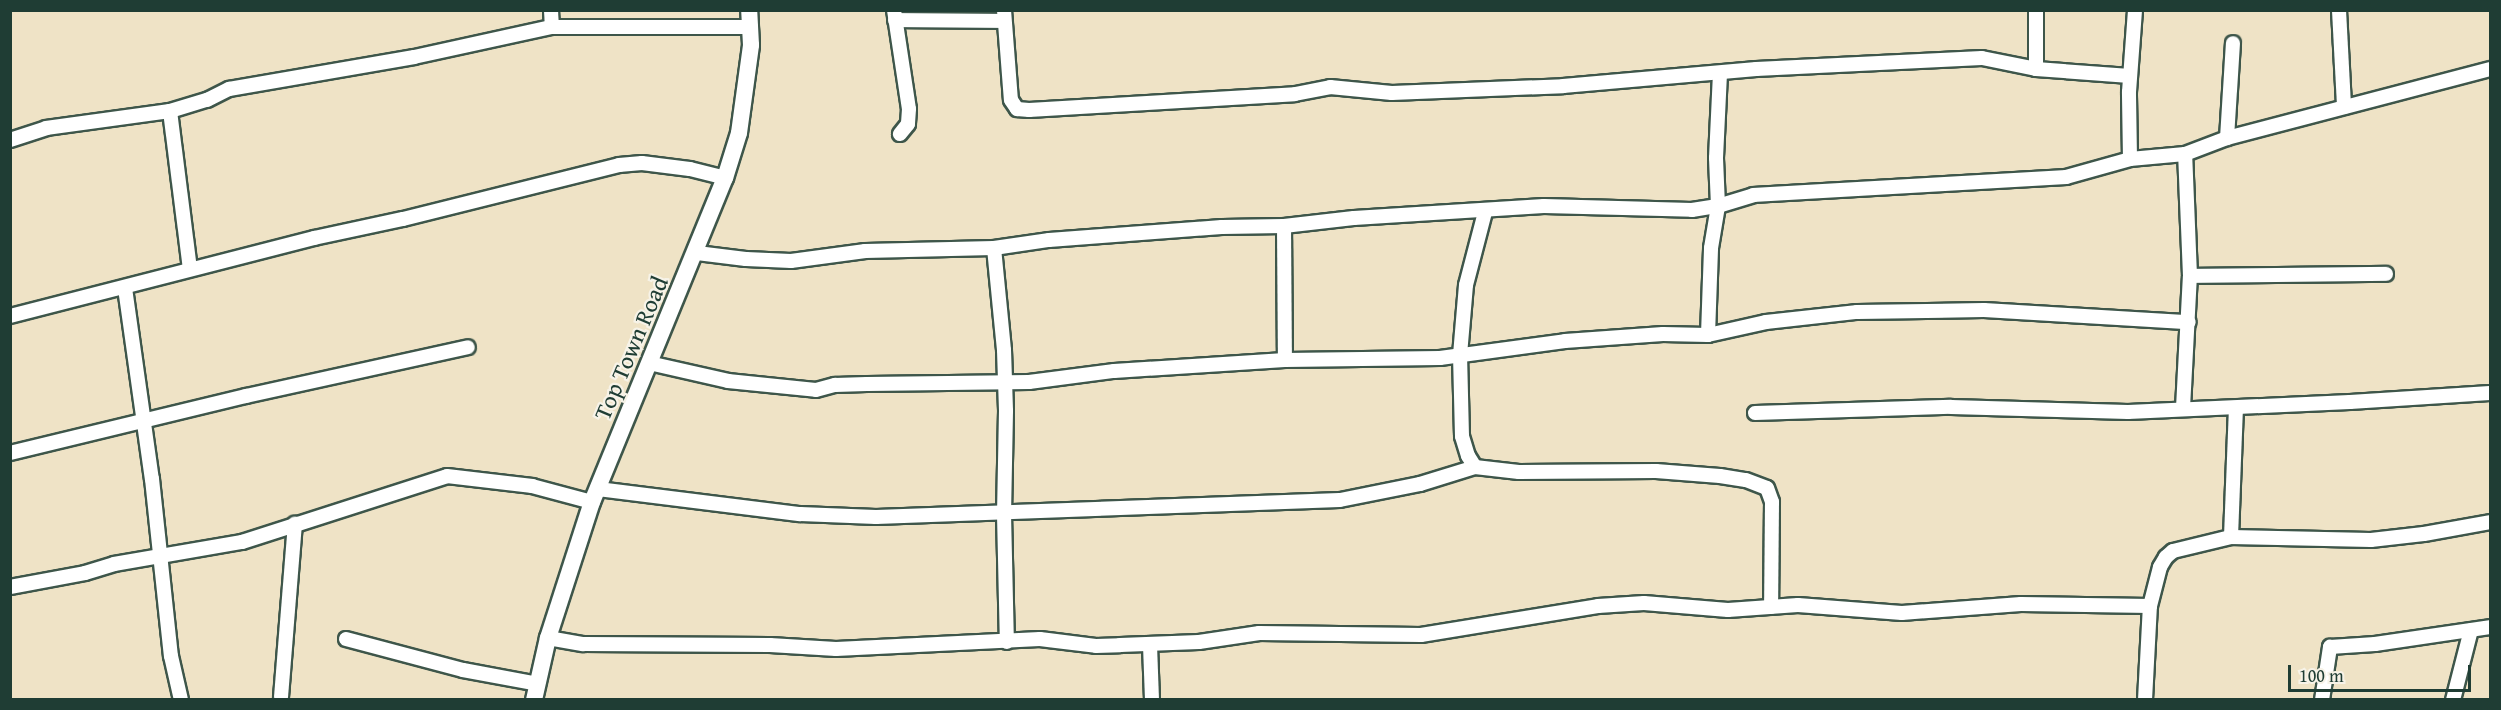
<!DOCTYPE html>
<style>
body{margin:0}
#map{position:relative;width:2501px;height:710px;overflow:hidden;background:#efe3c6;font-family:"Gentium Book Plus",serif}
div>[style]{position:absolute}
.roads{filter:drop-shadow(2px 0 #3e564a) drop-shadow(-2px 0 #3e564a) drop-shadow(0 2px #3e564a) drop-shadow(0 -2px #3e564a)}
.minor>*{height:14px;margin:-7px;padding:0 7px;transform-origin:7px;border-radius:7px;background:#fff}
.tertiary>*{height:16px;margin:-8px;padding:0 8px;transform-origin:8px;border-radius:8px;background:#fff}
span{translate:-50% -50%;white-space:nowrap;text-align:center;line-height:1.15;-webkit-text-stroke:4.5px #f7f3e8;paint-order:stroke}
.street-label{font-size:24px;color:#1f3d34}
.frame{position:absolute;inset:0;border:12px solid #1f3d34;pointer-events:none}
.scale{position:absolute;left:2288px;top:665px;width:183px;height:27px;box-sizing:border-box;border:3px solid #1f3d34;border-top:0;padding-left:8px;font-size:18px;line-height:21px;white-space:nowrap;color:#1f3d34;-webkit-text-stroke:4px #f7f3e8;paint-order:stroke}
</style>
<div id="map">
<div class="roads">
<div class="minor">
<div style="left:551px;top:10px;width:17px;rotate:87deg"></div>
<div style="left:894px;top:10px;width:100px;rotate:81.4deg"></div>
<div style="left:909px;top:109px;width:15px;rotate:94deg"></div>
<div style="left:908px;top:124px;width:13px;rotate:129deg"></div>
<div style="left:1004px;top:10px;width:90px;rotate:85.6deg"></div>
<div style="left:1011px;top:100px;width:11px;rotate:56deg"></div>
<div style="left:1017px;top:109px;width:12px;rotate:5deg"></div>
<div style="left:1029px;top:110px;width:266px;rotate:-3.4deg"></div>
<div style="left:1295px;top:94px;width:36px;rotate:-11deg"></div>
<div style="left:1330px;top:87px;width:62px;rotate:5.5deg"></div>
<div style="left:1392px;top:93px;width:171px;rotate:-2.3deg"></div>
<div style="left:1563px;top:86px;width:194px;rotate:-5deg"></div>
<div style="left:1756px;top:69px;width:226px;rotate:-2.8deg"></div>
<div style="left:1982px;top:58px;width:55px;rotate:11.5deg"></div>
<div style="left:2036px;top:69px;width:94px;rotate:4.3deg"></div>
<div style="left:2036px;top:10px;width:59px;rotate:90deg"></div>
<div style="left:2339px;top:10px;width:97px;rotate:87deg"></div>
<div style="left:895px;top:20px;width:109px;rotate:0.5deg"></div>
<div style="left:170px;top:111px;width:159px;rotate:82.8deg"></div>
<div style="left:2227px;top:138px;width:95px;rotate:-86.4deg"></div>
<div style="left:10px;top:140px;width:38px;rotate:-18deg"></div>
<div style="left:46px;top:128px;width:125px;rotate:-7.8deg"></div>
<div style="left:170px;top:111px;width:39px;rotate:-17deg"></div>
<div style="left:207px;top:100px;width:25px;rotate:-27deg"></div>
<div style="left:229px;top:89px;width:188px;rotate:-9.8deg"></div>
<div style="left:414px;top:57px;width:141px;rotate:-12.3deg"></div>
<div style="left:552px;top:27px;width:199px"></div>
<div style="left:2130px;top:159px;width:67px;rotate:-90.9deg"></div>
<div style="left:2129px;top:92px;width:82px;rotate:-85.8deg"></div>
<div style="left:1284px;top:226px;width:134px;rotate:89.6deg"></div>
<div style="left:994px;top:248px;width:102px;rotate:84.4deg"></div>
<div style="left:1004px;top:350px;width:61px;rotate:88.1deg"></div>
<div style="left:1006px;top:411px;width:103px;rotate:91.1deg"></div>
<div style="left:1004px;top:514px;width:128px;rotate:88.7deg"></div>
<div style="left:697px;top:253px;width:49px;rotate:7deg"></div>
<div style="left:746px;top:259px;width:45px;rotate:2.5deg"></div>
<div style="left:791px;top:261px;width:75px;rotate:-7.7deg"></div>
<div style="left:865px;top:251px;width:129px;rotate:-1.3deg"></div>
<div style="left:994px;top:248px;width:56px;rotate:-8.3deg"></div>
<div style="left:1049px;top:240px;width:173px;rotate:-4.3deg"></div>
<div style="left:1222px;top:227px;width:62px;rotate:-0.9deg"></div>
<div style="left:1284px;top:226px;width:70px;rotate:-6.5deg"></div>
<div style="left:1354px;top:218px;width:190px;rotate:-3.6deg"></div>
<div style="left:1544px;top:206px;width:148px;rotate:1.5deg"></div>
<div style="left:1692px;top:210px;width:26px;rotate:-9deg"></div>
<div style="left:1718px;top:206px;width:37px;rotate:-17deg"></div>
<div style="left:1753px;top:195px;width:314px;rotate:-3.3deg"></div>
<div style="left:2066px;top:177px;width:66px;rotate:-15.7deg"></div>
<div style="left:2130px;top:159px;width:55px;rotate:-5.2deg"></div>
<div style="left:2185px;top:154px;width:45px;rotate:-20.9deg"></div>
<div style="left:2227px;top:138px;width:272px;rotate:-14.7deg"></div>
<div style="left:2190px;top:276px;width:196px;rotate:-0.6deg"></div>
<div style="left:125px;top:288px;width:193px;rotate:82deg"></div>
<div style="left:152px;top:479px;width:178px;rotate:83.9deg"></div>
<div style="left:171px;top:656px;width:45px;rotate:77.2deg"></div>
<div style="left:10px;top:316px;width:314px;rotate:-14.4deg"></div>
<div style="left:314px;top:238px;width:91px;rotate:-12.1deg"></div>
<div style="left:403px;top:219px;width:223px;rotate:-14deg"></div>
<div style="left:619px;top:165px;width:23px;rotate:-5deg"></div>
<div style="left:642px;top:163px;width:48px;rotate:7.1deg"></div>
<div style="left:690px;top:169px;width:36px;rotate:14deg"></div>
<div style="left:1708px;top:335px;width:87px;rotate:-88deg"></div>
<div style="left:1711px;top:248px;width:43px;rotate:-80.5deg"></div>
<div style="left:1718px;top:206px;width:48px;rotate:-92.4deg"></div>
<div style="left:1716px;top:158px;width:85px;rotate:-87.3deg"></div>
<div style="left:649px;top:363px;width:81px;rotate:12.8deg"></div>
<div style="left:728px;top:381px;width:88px;rotate:5.8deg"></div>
<div style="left:816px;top:390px;width:20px;rotate:-15deg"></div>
<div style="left:835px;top:385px;width:32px;rotate:-2deg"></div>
<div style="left:867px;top:384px;width:162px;rotate:-0.7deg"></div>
<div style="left:1029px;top:382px;width:86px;rotate:-7.4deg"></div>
<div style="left:1114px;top:371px;width:171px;rotate:-3.7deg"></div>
<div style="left:1285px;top:360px;width:155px;rotate:-0.7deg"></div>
<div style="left:1440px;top:358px;width:126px;rotate:-7.7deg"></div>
<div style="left:1565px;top:341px;width:98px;rotate:-4.1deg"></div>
<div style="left:1663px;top:334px;width:45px;rotate:1.3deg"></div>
<div style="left:1708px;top:335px;width:59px;rotate:-12.6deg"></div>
<div style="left:1766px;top:322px;width:92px;rotate:-6.3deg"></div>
<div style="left:1857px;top:312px;width:127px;rotate:-0.9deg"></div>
<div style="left:1984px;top:310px;width:205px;rotate:3.4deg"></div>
<div style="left:2183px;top:408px;width:132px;rotate:-87deg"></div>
<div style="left:2190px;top:276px;width:122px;rotate:-92.3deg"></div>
<div style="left:1755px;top:413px;width:196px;rotate:-1.8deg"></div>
<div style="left:1951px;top:407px;width:177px;rotate:1.6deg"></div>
<div style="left:2128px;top:412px;width:222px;rotate:-2.6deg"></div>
<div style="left:2350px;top:402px;width:140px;rotate:-3.7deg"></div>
<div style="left:10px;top:453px;width:243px;rotate:-13.6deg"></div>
<div style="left:246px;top:396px;width:227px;rotate:-12.4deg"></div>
<div style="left:1475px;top:467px;width:13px;rotate:-122deg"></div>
<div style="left:1468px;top:456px;width:21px;rotate:-107deg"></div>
<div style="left:1462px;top:436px;width:81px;rotate:-91.4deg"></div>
<div style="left:1460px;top:355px;width:70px;rotate:-85.1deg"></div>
<div style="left:1466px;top:285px;width:75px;rotate:-75.4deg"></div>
<div style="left:598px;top:489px;width:204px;rotate:7.1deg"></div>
<div style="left:800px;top:514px;width:76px;rotate:2.3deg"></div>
<div style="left:876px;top:517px;width:464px;rotate:-2.1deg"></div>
<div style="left:1340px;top:500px;width:82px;rotate:-11.3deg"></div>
<div style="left:1420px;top:484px;width:58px;rotate:-17.2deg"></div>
<div style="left:1475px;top:467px;width:44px;rotate:6.5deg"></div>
<div style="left:1519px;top:472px;width:137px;rotate:-0.4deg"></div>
<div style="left:1656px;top:471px;width:64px;rotate:4.5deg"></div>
<div style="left:1720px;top:476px;width:26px;rotate:9deg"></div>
<div style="left:1746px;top:480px;width:22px;rotate:21deg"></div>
<div style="left:1767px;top:488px;width:15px;rotate:70deg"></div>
<div style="left:1772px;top:502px;width:105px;rotate:90.5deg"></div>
<div style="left:2231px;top:537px;width:129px;rotate:-87.8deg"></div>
<div style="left:10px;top:587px;width:76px;rotate:-10.6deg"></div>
<div style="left:85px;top:573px;width:30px;rotate:-17deg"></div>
<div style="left:114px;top:564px;width:130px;rotate:-9.8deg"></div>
<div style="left:242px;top:542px;width:215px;rotate:-17.8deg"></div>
<div style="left:447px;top:476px;width:86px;rotate:6.7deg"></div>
<div style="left:532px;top:486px;width:62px;rotate:14.9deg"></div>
<div style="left:548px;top:638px;width:36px;rotate:10deg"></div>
<div style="left:583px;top:644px;width:187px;rotate:0.3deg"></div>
<div style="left:770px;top:645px;width:66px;rotate:3.5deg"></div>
<div style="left:836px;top:649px;width:204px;rotate:-2.8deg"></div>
<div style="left:1040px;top:639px;width:56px;rotate:7.1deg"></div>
<div style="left:1096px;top:646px;width:24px;rotate:-2deg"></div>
<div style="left:1120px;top:645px;width:79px;rotate:-2.2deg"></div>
<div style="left:1199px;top:642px;width:61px;rotate:-8.5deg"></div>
<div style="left:1259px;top:633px;width:162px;rotate:0.7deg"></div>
<div style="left:1421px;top:635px;width:179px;rotate:-9.3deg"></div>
<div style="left:1598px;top:606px;width:46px;rotate:-3.7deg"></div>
<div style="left:1644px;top:603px;width:84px;rotate:4.8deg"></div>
<div style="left:1728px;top:610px;width:70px;rotate:-4.1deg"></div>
<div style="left:1798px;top:605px;width:104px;rotate:4.4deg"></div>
<div style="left:1902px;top:613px;width:119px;rotate:-4.3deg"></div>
<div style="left:2021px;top:604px;width:129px;rotate:0.9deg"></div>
<div style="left:346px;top:639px;width:121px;rotate:14.8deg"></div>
<div style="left:463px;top:670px;width:76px;rotate:10.6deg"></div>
<div style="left:1150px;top:645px;width:55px;rotate:87.9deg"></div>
<div style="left:281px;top:697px;width:174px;rotate:-85.4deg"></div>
<div style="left:2145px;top:700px;width:94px;rotate:-87deg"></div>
<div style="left:2150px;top:606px;width:40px;rotate:-75.6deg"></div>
<div style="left:2160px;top:567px;width:12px;rotate:-59deg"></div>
<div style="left:2166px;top:557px;width:9px;rotate:-41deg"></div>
<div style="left:2173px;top:551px;width:60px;rotate:-13.6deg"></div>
<div style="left:2231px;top:537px;width:140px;rotate:1.2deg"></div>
<div style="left:2371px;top:540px;width:53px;rotate:-6.5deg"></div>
<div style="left:2424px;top:534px;width:67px;rotate:-10.3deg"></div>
<div style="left:2322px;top:700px;width:54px;rotate:-81.4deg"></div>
<div style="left:2330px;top:647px;width:45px;rotate:-3.8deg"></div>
<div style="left:2375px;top:644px;width:116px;rotate:-8.4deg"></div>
<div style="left:2453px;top:700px;width:72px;rotate:-75.6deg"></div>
</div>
<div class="tertiary">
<div style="left:534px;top:700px;width:64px;rotate:-77.3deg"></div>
<div style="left:548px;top:638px;width:143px;rotate:-72.1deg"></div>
<div style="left:592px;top:502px;width:350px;rotate:-67.7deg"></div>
<div style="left:725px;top:178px;width:47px;rotate:-72.7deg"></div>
<div style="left:739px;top:133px;width:89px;rotate:-82.2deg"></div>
<div style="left:751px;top:45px;width:35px;rotate:-93deg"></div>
</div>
</div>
<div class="street-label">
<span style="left:631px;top:348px;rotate:-67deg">Top Town Road</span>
</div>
<div class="frame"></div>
<div class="scale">100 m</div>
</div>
